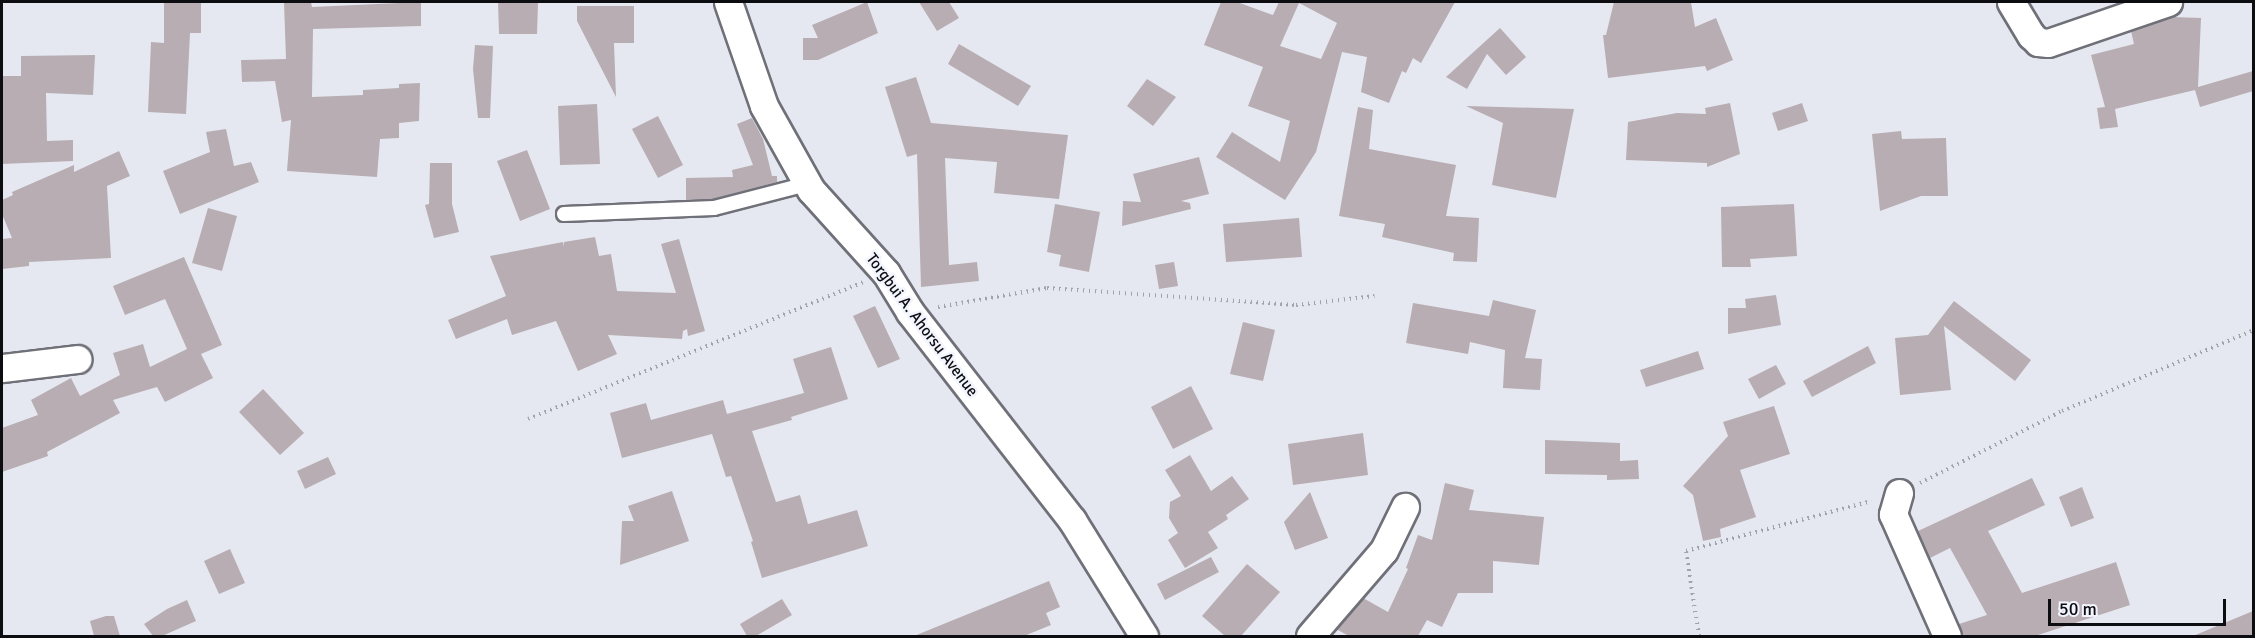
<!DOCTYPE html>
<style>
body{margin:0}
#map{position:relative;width:2255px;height:638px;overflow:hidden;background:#e6e8f1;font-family:Signika,sans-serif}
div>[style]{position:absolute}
.building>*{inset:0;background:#b7adb2}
.path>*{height:4px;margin-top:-2px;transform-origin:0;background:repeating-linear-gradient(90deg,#a1a3aa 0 1.5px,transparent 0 6px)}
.roads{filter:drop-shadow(2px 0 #6f7078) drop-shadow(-2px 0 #6f7078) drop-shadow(0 2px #6f7078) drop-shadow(0 -2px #6f7078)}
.service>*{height:14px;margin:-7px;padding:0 7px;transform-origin:7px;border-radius:7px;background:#fff}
.minor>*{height:27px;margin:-13.5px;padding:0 13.5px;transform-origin:13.5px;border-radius:13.5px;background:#fff}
span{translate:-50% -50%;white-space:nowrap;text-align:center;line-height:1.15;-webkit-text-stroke:5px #f3f5fe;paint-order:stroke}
.street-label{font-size:16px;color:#0c0d10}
.frame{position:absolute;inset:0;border:3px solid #0c0d10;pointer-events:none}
.scale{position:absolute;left:2048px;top:599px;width:178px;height:27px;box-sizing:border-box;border:3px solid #0c0d10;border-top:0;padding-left:8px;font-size:18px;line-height:21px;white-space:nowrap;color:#0c0d10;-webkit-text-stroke:4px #f3f5fe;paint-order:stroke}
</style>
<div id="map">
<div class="building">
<div style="clip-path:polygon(164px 2px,201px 2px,201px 33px,190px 33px,186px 114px,148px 112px,151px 42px,164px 43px)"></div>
<div style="clip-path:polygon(284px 2px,311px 2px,312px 7px,421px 2px,421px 26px,313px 29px,312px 97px,363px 95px,363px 90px,399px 88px,399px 84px,420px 83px,419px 121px,399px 123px,399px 138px,380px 139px,377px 177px,287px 171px,291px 120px,282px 122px,275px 81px,242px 82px,241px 60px,286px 59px)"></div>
<div style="clip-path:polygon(498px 2px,538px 2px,537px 34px,499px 34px)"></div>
<div style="clip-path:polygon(867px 2px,878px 33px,818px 60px,803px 60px,803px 38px,818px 38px,812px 25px)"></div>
<div style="clip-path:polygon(919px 2px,949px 2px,959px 18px,937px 31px)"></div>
<div style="clip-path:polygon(evenodd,1221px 2px,1237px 2px,1273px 15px,1279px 2px,1455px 2px,1421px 63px,1413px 58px,1406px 73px,1402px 71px,1389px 103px,1361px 92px,1367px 57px,1342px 52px,1316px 152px,1285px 200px,1216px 157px,1232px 132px,1280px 162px,1290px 121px,1248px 106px,1263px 67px,1204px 45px,1221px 2px,1299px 3px,1337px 23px,1321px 59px,1280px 46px,1299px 3px)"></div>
<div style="clip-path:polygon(1614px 2px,1691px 2px,1695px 27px,1716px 18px,1733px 60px,1707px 71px,1705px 66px,1608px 78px,1603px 35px,1606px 35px)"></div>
<div style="clip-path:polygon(577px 6px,634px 6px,634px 43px,614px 43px,616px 97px,577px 21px)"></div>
<div style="clip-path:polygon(2173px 17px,2201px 18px,2198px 87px,2253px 71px,2253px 91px,2200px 107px,2195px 90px,2115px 109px,2118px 127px,2100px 129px,2097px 108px,2105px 107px,2091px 55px,2134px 44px,2131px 31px)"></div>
<div style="clip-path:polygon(1500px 28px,1526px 57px,1506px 75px,1487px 54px,1467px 89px,1446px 77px)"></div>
<div style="clip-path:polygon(959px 44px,1031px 86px,1018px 106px,948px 64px)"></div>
<div style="clip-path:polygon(475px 45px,493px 46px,490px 118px,478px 118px,473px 69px)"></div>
<div style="clip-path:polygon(95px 55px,93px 95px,46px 93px,47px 141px,73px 140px,73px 161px,2px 164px,2px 76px,21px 76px,21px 56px)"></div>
<div style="clip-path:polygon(916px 77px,931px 123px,1068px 135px,1059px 199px,994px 193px,997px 162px,945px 158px,949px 265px,977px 262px,979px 281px,921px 287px,917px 154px,907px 157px,885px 87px)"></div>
<div style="clip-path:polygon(1147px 79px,1176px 97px,1153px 126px,1127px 106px)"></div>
<div style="clip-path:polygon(1730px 103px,1740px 154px,1707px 167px,1707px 163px,1626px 160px,1628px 122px,1677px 113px,1706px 114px,1705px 108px)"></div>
<div style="clip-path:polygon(1802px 103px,1808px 121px,1778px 131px,1772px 113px)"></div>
<div style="clip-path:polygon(597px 104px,600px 164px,560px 165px,558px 106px)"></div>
<div style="clip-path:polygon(1466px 106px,1574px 109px,1556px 198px,1492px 185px,1503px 123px)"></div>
<div style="clip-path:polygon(1358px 107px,1373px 110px,1369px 149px,1456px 165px,1446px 216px,1479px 218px,1477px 262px,1453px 261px,1454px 253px,1382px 237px,1385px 224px,1339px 216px)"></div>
<div style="clip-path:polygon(658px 116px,683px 165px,658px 178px,632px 129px)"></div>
<div style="clip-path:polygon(752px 118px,763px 139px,772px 176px,777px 176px,777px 182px,713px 199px,686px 200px,686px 178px,733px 177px,732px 170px,753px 165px,737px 124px)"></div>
<div style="clip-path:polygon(226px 129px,234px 166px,251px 162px,259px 182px,180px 214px,163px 171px,210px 152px,206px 132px)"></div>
<div style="clip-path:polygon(1901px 131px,1902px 139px,1946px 138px,1948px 196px,1921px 196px,1880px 211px,1872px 134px)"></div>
<div style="clip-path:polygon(527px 150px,550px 209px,520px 221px,497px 161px)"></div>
<div style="clip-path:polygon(119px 151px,130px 176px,107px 186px,111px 258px,29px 262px,29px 266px,2px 269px,2px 239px,12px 238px,2px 214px,2px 200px,13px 195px,12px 192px,74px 165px,74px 172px)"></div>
<div style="clip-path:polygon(1199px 157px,1209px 194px,1181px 201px,1190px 203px,1191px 209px,1122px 226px,1123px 201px,1141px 202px,1133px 174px)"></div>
<div style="clip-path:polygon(430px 163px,452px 163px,452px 204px,459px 232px,434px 238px,425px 205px,429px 204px)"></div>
<div style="clip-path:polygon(1055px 204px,1100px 212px,1089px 272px,1059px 266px,1061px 255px,1047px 252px)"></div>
<div style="clip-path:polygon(1794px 204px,1797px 256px,1750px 259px,1751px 267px,1722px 267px,1721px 207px)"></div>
<div style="clip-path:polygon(208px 208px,237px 216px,222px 271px,192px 263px)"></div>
<div style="clip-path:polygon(1299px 218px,1302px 257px,1226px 262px,1223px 224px)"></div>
<div style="clip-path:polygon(595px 237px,599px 256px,611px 254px,617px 291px,676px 293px,661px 244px,679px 239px,705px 331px,688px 336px,687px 329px,683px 331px,682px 339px,608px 335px,617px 354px,578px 371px,556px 321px,512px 335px,507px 319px,456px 339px,448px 320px,506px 296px,490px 256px,563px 242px,564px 247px,564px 242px)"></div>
<div style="clip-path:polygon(184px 257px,222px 345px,201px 354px,213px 378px,165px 402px,157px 387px,113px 400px,120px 413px,47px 452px,48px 456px,2px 472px,2px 428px,38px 415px,31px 400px,71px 378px,80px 396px,120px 375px,113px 353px,143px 344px,150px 367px,187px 349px,165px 299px,125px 315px,113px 286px)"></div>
<div style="clip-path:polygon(1174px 262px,1178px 286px,1159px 289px,1155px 265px)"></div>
<div style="clip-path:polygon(1776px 295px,1781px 325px,1728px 334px,1728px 308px,1746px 308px,1745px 299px)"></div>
<div style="clip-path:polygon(1493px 300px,1536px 310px,1525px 358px,1542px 359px,1540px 390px,1503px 388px,1505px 350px,1470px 342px,1468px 354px,1406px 343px,1413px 303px,1489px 316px)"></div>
<div style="clip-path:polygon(1954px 301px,2031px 360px,2015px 381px,1944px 326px,1951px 390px,1900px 395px,1895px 338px,1928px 335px)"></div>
<div style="clip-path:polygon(875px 306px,900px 359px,878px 368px,853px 316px)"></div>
<div style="clip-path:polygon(1243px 322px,1275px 330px,1263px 381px,1230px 374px)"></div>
<div style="clip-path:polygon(1868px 346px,1876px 363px,1812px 397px,1803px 381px)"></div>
<div style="clip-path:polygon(831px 347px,848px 399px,791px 417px,792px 420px,752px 431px,776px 502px,800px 495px,808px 524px,857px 510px,868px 546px,762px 578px,751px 542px,753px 541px,731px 476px,726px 477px,712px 434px,622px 458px,610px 413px,646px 403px,651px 420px,723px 400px,727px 414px,804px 393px,793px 359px)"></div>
<div style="clip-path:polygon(1698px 351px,1704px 369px,1646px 387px,1640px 370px)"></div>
<div style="clip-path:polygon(1776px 365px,1786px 384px,1759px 399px,1748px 379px)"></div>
<div style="clip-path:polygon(1191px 386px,1213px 429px,1173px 449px,1151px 407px)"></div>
<div style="clip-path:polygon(263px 389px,304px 433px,280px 455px,239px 412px)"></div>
<div style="clip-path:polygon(1774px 406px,1790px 454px,1740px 470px,1756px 517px,1720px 529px,1721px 537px,1703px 541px,1693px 495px,1683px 486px,1728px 436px,1723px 422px)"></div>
<div style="clip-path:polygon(1363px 433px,1368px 475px,1293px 485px,1288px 444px)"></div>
<div style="clip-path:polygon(1545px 440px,1620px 443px,1620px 461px,1638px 460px,1639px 479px,1607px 480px,1607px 475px,1545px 474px)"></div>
<div style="clip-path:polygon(1190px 455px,1211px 491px,1232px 476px,1249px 499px,1226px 515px,1228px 519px,1208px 532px,1218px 548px,1185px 568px,1168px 540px,1178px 533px,1169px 518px,1170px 502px,1181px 496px,1165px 470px)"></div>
<div style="clip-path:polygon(328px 457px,336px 474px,305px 489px,297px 471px)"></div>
<div style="clip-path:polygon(2032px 478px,2045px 505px,1988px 531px,2022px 593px,2116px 562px,2130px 605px,2035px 636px,1963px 636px,1959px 624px,1987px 615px,1950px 548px,1930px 558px,1918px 531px)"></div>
<div style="clip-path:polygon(1445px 483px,1474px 490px,1469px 510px,1544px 517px,1539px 565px,1493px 561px,1493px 593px,1458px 593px,1442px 627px,1427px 620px,1418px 636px,1349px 636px,1336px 629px,1363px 598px,1388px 612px,1408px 569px,1406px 568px,1418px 535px,1432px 540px)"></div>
<div style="clip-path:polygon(2082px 487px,2094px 518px,2071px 527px,2059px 497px)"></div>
<div style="clip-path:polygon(672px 491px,689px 541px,620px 565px,622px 521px,634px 521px,628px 506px)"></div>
<div style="clip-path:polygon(1310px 492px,1328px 538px,1295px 550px,1284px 522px)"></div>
<div style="clip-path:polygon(230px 549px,245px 583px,219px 594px,204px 561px)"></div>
<div style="clip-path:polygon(1211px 557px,1219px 572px,1165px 600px,1157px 584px)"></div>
<div style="clip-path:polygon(1247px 564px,1280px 592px,1241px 636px,1225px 636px,1202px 616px)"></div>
<div style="clip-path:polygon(1049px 581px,1060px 607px,1046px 613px,1051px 625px,1024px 636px,914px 636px)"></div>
<div style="clip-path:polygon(782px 599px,792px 615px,756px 636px,747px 636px,740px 624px)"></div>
<div style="clip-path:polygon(187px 600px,196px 621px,162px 636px,153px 636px,144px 624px,167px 609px)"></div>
<div style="clip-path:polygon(2253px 611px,2253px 636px,2193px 636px)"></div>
<div style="clip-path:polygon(106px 616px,114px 616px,120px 636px,94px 636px,90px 621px)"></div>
</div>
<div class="path">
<div style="left:938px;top:307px;width:111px;rotate:-9.9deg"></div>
<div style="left:1047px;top:288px;width:250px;rotate:3.9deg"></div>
<div style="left:1296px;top:305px;width:79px;rotate:-6.6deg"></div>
<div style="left:528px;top:419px;width:362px;rotate:-22.2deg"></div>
<div style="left:1920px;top:483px;width:159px;rotate:-26.9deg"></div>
<div style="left:2062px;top:411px;width:208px;rotate:-22.9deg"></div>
<div style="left:1699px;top:636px;width:86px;rotate:-98.7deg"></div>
<div style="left:1686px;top:551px;width:192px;rotate:-15.1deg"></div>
</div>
<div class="roads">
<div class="service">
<div style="left:564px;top:214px;width:150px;rotate:-2.3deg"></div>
<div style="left:714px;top:208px;width:96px;rotate:-14.5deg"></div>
</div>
<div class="minor">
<div style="left:728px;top:2px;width:110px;rotate:70.9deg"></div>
<div style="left:764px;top:106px;width:96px;rotate:60.8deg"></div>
<div style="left:811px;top:190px;width:112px;rotate:47.9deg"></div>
<div style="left:886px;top:273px;width:46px;rotate:58.4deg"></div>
<div style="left:910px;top:312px;width:264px;rotate:52.1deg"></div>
<div style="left:1072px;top:520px;width:137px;rotate:58.2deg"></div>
<div style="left:2011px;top:2px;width:39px;rotate:59deg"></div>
<div style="left:2031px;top:35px;width:10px;rotate:45deg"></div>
<div style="left:2038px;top:42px;width:10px;rotate:6deg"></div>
<div style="left:2048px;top:43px;width:127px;rotate:-18.9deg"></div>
<div style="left:2px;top:368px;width:76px;rotate:-6.8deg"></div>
<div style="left:1899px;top:493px;width:22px;rotate:106deg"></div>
<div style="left:1893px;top:514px;width:133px;rotate:66.1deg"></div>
<div style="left:1310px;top:636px;width:113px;rotate:-49.3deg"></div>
<div style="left:1384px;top:550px;width:48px;rotate:-64deg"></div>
</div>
</div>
<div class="street-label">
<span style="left:922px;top:325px;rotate:53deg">Torgbui A. Ahorsu Avenue</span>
</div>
<div class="frame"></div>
<div class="scale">50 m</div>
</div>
